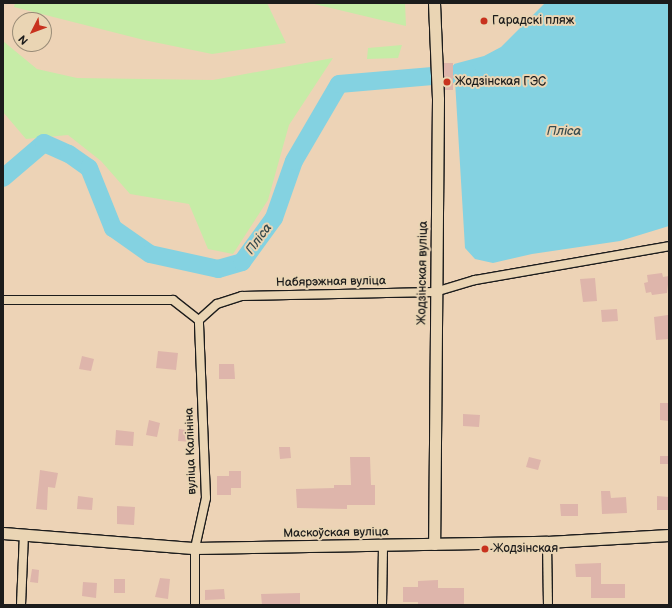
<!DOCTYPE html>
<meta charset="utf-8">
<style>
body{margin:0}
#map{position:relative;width:672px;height:608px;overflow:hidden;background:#edd3b6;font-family:"Balsamiq Sans",sans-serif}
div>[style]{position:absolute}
.green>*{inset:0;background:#c6eca7}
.water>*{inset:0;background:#84d2e1}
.river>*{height:18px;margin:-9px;padding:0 9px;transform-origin:9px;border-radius:9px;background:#84d2e1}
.building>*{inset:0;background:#deb5ab}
.roads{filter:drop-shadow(1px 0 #1c1c1c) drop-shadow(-1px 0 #1c1c1c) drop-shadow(0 1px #1c1c1c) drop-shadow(0 -1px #1c1c1c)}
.minor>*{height:8px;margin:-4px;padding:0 4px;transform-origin:4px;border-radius:4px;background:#ead5b4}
.secondary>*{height:11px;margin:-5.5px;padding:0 5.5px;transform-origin:5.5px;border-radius:5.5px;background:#ead5b4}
.dots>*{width:11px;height:11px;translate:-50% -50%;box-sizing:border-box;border:2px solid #ead5b4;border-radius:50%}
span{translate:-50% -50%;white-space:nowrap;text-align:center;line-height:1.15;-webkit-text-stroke:4px #ead5b4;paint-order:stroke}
.poi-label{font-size:12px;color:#1c1c1c}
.left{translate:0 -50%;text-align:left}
.street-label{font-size:12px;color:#1c1c1c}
.water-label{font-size:13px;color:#364a4d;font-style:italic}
.frame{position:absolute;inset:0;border:4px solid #1c1c1c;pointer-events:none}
.north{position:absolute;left:12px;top:12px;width:40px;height:40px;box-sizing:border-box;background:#ead5b4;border:1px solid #988b77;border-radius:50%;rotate:228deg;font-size:11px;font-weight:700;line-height:16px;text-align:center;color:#1c1c1c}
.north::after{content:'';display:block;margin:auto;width:14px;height:18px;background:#c8321e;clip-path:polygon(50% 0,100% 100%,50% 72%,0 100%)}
</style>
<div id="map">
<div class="green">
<div style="clip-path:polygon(15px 3px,267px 3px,286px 43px,212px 54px,144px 40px,14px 7px)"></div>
<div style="clip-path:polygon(310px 3px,405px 3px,406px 26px)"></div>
<div style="clip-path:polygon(3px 41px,37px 69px,77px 78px,213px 80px,333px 58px,289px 125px,268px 200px,233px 254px,208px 249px,189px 204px,130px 194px,101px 161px,68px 135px,26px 139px,3px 112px)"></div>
<div style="clip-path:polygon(402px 45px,398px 58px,367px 59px,368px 48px)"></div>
</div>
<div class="water">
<div style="clip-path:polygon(545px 3px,669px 3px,669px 226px,620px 241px,532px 254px,493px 263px,475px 259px,465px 248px,454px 64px,484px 56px,501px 47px)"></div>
</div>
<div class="river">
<div style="left:3px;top:178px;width:54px;rotate:-40.5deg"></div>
<div style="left:44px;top:143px;width:27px;rotate:24deg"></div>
<div style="left:69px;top:154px;width:24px;rotate:35deg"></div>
<div style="left:89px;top:168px;width:65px;rotate:68.2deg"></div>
<div style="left:113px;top:228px;width:45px;rotate:35.1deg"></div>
<div style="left:150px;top:254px;width:70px;rotate:12.4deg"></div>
<div style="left:218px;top:269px;width:25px;rotate:-16deg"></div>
<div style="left:242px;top:262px;width:54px;rotate:-54deg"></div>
<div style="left:274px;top:218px;width:60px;rotate:-70.7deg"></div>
<div style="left:294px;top:161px;width:89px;rotate:-59.7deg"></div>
<div style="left:339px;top:84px;width:129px;rotate:-4.9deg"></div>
</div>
<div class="building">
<div style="clip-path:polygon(443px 63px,453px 63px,453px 90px,445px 90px)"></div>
<div style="clip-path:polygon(662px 273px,663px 277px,669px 276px,667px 293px,652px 295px,651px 292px,646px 293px,644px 283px,648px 282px,647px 275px)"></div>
<div style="clip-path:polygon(595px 278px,597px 301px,583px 302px,580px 279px)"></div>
<div style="clip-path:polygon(617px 309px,618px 321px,602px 322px,601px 310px)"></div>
<div style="clip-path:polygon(668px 315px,669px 339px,656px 340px,654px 317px)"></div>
<div style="clip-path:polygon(158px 351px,178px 353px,176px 370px,156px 368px)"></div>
<div style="clip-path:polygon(82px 356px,94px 359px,91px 371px,79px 369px)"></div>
<div style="clip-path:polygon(219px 364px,234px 364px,235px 379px,219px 379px)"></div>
<div style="clip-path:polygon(660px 403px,669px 403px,669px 421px,660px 420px)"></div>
<div style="clip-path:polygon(463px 414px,480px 415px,479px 427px,463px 426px)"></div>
<div style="clip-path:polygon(149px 420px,160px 423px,157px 437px,146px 435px)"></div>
<div style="clip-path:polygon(179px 429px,192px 431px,192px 442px,178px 441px)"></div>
<div style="clip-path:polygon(116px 430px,134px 432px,133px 446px,115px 445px)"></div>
<div style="clip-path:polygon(279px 447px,290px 447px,291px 458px,280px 459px)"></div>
<div style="clip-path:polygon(660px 456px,669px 456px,669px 464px,660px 464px)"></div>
<div style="clip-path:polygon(350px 457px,370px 457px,371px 485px,375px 485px,375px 505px,347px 505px,347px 509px,297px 508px,296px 489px,334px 488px,334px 485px,351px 485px)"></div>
<div style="clip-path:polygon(529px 457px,541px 460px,538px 470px,526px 467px)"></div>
<div style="clip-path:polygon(40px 470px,58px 473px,55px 488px,48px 487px,47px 510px,36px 509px)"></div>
<div style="clip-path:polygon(229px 471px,241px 471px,241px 488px,231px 488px,231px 495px,217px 495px,217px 476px,229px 476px)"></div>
<div style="clip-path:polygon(601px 491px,610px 491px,611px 498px,626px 497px,627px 513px,602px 514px)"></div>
<div style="clip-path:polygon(78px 496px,93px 498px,92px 510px,77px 509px)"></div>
<div style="clip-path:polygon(657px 496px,669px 497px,669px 510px,657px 510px)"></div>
<div style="clip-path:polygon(560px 504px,578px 504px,578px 516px,561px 516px)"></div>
<div style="clip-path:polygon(117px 506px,135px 507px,134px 525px,117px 524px)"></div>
<div style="clip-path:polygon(601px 563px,601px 584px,625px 584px,625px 598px,591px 598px,591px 577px,576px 577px,575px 564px)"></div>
<div style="clip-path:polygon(32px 569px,39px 570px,38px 583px,30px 582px)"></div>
<div style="clip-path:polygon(160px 578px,170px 579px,168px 599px,155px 597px)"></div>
<div style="clip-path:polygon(114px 579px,125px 579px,125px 593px,114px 593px)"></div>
<div style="clip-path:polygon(438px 580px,438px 588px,464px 588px,464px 605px,418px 605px,418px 602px,403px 602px,403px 587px,418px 587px,418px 581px)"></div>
<div style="clip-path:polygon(83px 582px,97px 583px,96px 598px,82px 596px)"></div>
<div style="clip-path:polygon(224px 589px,225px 599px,205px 600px,205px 590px)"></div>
<div style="clip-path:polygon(300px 593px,300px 604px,262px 605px,261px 594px)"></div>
</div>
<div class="roads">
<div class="minor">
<div style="left:3px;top:300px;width:170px"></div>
<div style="left:173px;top:300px;width:33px;rotate:38deg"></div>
<div style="left:199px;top:320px;width:24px;rotate:-42deg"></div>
<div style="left:217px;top:304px;width:26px;rotate:-18deg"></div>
<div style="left:242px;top:296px;width:193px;rotate:-1.2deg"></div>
<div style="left:435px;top:292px;width:42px;rotate:-16.7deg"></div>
<div style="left:475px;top:280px;width:197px;rotate:-9.9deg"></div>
<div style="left:547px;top:542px;width:63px;rotate:89.1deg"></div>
<div style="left:21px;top:605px;width:71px;rotate:-87.6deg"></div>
<div style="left:195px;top:605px;width:57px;rotate:-90deg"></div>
<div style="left:195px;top:548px;width:51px;rotate:-77.6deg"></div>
<div style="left:206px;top:498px;width:178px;rotate:-92.3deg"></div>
<div style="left:382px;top:605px;width:59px;rotate:-89deg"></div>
</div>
<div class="secondary">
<div style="left:434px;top:3px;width:96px;rotate:87.6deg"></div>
<div style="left:438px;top:99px;width:445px;rotate:90.5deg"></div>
<div style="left:3px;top:533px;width:193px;rotate:4.5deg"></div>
<div style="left:195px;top:548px;width:352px;rotate:-1deg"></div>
<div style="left:547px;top:542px;width:122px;rotate:-3.3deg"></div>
</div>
</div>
<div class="dots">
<div style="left:484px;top:21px;background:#c8321e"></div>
<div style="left:447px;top:82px;background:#c8321e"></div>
<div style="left:485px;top:549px;background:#c8321e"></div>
</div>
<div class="poi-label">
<span class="left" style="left:492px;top:21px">Гарадскі пляж</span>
<span class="left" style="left:455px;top:82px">Жодзінская ГЭС</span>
<span class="left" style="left:493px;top:549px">Жодзінская</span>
</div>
<div class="street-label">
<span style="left:423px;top:273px;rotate:-89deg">Жодзінская вуліца</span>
<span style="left:331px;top:282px;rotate:-1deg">Набярэжная вуліца</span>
<span style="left:191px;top:451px;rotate:-92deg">вуліца Калініна</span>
<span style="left:336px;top:533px;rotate:-1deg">Маскоўская вуліца</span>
</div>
<div class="water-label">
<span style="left:564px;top:131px">Пліса</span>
<span style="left:259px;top:239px;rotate:-54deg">Пліса</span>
</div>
<div class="frame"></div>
<div class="north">N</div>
</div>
